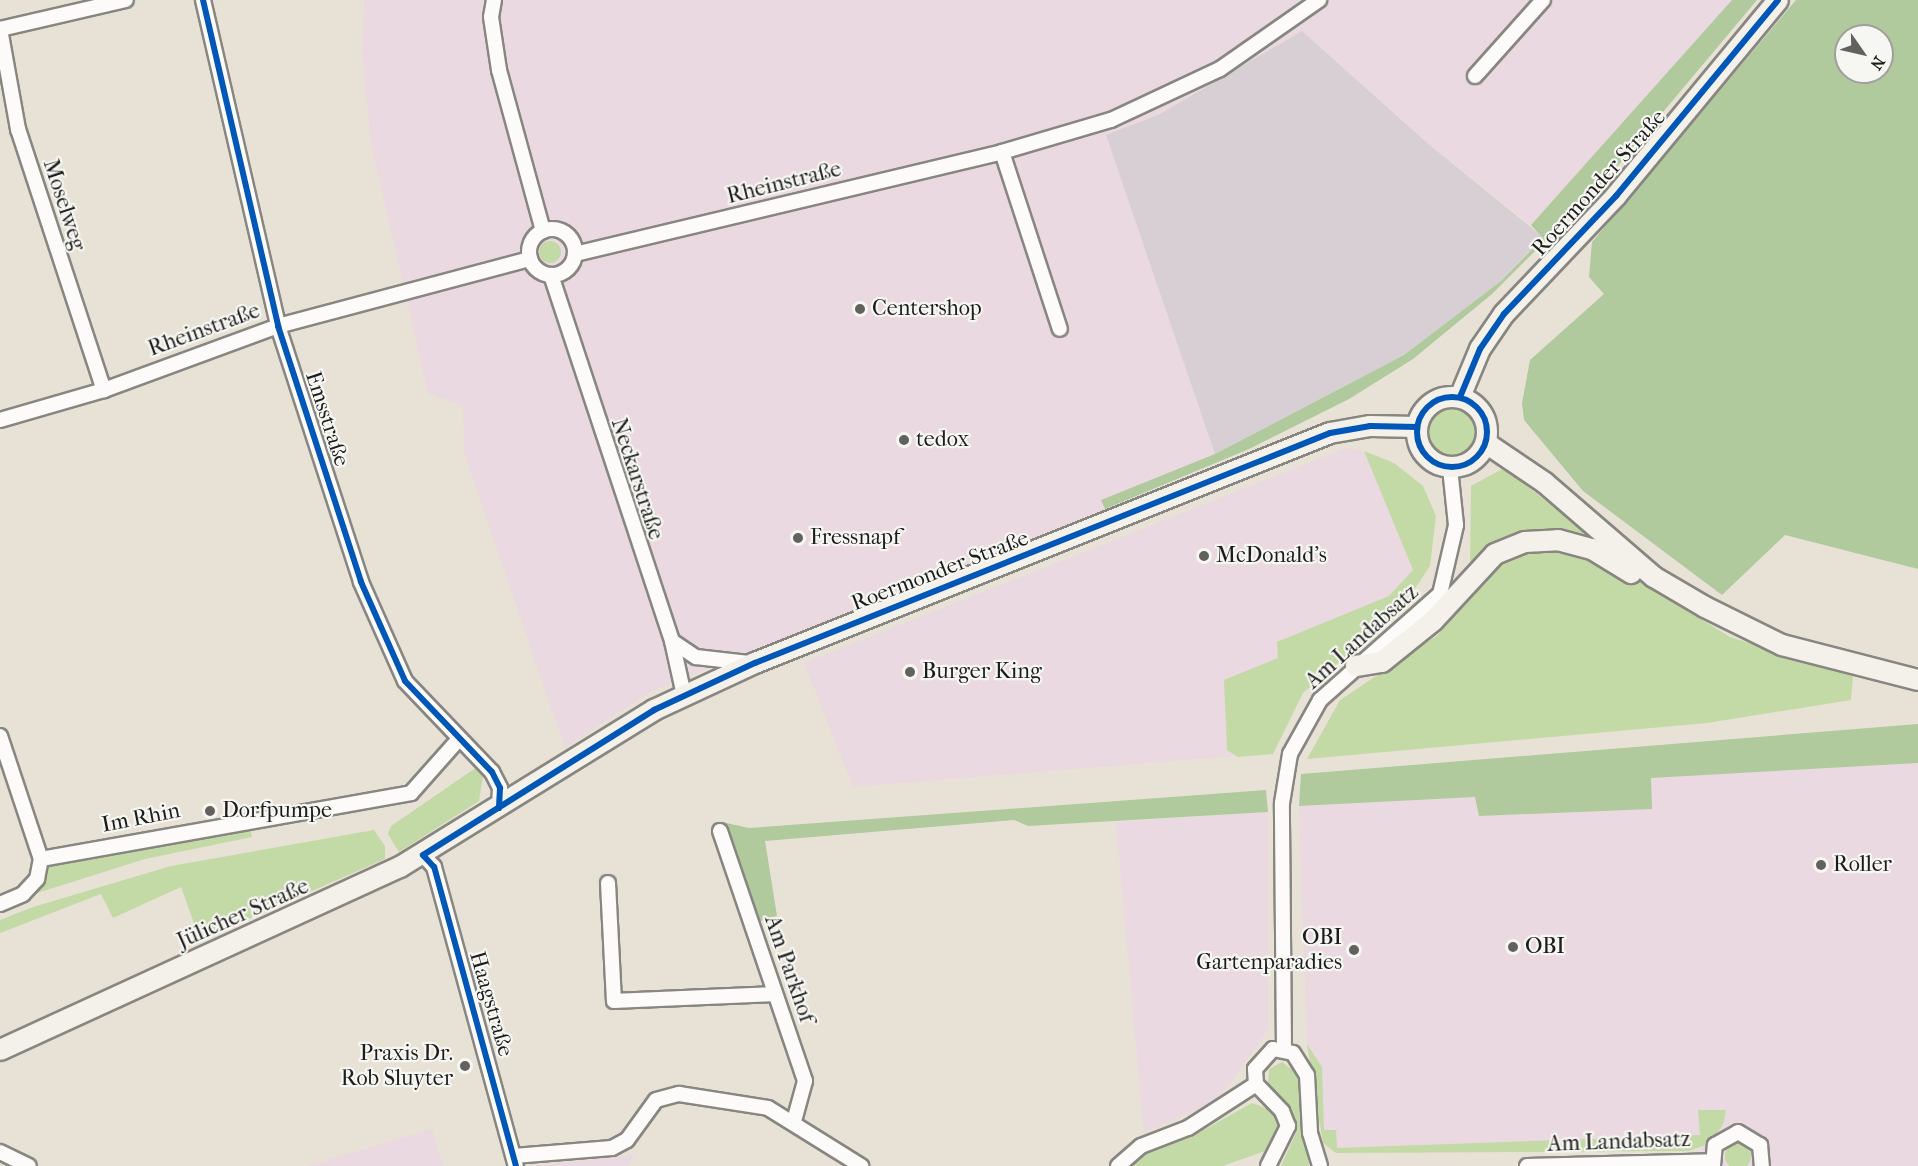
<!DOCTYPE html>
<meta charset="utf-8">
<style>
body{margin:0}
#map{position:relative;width:1918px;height:1166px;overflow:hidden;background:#e8e2d6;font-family:"IM FELL French Canon",serif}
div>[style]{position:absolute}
.built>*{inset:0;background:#ead9e0}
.industrial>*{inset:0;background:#d8cfd5}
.green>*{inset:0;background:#c3d9a6}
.round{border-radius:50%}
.forest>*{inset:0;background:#b0c99d}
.roads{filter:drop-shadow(2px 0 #888680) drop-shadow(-2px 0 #888680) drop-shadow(0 2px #888680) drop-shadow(0 -2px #888680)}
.street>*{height:14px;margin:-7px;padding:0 7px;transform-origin:7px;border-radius:7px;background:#fcfbf9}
.street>.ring{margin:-7px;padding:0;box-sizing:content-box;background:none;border:14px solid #fcfbf9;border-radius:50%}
.secondary>*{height:20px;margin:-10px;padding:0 10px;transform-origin:10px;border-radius:10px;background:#f4f0ea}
.secondary>.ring{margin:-10px;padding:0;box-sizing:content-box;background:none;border:20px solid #f4f0ea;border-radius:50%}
.cycleway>*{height:6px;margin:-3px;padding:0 3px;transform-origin:3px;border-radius:3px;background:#0057b8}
.cycleway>.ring{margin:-3px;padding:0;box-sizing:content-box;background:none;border:6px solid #0057b8;border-radius:50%}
.dots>*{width:16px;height:16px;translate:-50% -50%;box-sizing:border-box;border:3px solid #f6f6f2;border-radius:50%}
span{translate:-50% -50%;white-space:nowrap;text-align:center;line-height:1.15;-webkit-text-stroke:4.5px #f6f6f2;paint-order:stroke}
.street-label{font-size:22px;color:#1c1c1c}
.poi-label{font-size:22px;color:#1c1c1c}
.left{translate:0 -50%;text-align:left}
.right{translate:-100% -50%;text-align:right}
.north{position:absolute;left:1834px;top:24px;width:60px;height:60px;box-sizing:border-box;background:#f6f6f2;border:2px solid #9f9f9c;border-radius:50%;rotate:124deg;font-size:16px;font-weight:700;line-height:24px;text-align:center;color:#1c1c1c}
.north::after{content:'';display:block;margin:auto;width:21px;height:27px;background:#63615d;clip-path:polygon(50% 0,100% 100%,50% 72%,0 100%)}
</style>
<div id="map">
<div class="built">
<div style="clip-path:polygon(364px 0,1732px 0,1531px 225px,1426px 142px,1302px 31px,1160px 114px,1107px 135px,1215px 454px,1102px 500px,1105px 509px,652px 691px,565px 748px,464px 453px,463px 406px,428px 393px,371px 143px,362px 52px)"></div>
<div style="clip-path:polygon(1346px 448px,1364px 451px,1413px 570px,1404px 590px,1312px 648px,1260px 754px,853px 787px,804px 663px)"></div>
<div style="clip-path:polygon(1918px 763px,1918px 1166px,1698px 1166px,1701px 1148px,1723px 1125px,1726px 1110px,1701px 1135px,1336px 1148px,1324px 1130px,1322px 1067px,1307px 1044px,1299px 806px,1476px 797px,1479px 816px,1651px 809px,1650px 778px)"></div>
<div style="clip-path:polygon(1268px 812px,1268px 1030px,1226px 1089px,1209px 1104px,1144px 1133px,1116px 822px)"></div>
<div style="clip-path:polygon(432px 1129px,443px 1166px,308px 1166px)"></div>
<div style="clip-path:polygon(635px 1155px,628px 1166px,531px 1166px,532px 1166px)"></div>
</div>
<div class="industrial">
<div style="clip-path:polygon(1302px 31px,1426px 142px,1543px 237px,1501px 281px,1404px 355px,1215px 454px,1106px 135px,1160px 114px)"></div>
</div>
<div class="green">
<div class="round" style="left:539px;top:241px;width:22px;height:22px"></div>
<div class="round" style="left:1426px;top:407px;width:52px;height:52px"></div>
<div style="clip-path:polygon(1364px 451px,1394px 463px,1423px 486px,1436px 516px,1430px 566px,1400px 611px,1303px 693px,1273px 754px,1238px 757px,1227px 750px,1224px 680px,1278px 658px,1277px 642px,1389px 596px,1413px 570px)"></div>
<div style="clip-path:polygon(1504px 468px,1584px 531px,1581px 538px,1470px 567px,1471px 486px)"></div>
<div style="clip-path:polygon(1548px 546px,1572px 549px,1620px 570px,1730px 637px,1853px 676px,1851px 700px,1707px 723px,1307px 759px,1340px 700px,1438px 635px,1473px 592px,1477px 575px,1511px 553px)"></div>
<div style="clip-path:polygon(477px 767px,483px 776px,479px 801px,399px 852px,388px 834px,391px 826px)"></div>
<div style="clip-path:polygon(250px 827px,252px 837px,145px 859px,31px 895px,53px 861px)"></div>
<div style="clip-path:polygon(374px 830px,385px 846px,385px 859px,200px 940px,181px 887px,113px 918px,101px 894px,0 933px,0 920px,33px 907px,171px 866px)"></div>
<div style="clip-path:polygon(1307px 1044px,1322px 1067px,1324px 1130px,1336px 1130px,1337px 1148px,1700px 1135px,1698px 1110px,1726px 1110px,1723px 1125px,1708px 1144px,1689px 1151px,1336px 1153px,1323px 1143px)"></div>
<div style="clip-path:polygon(1282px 1062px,1301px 1076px,1309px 1166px,1281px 1166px,1297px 1131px,1290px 1106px,1268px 1084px,1269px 1069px)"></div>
<div style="clip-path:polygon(1252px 1103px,1273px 1111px,1278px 1121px,1279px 1132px,1265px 1151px,1223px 1166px,1126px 1166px,1131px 1159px,1193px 1136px)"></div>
<div class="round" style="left:1725px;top:1143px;width:26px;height:26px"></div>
</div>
<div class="forest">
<div style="clip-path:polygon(1732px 0,1757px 0,1606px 180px,1492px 294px,1413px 359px,1349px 399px,1249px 449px,1105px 509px,1101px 500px,1215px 454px,1404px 355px,1501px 281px,1543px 238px,1531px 225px)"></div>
<div style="clip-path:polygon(evenodd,1796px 0,1918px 0,1918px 569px,1785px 535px,1722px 595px,1583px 491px,1524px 420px,1522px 403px,1530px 360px,1604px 294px,1589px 277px,1592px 242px,1796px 0,1846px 36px,1882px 36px,1882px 72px,1846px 72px,1846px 36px)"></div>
<div style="clip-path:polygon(1918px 724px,1918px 763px,1651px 778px,1652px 809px,1479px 816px,1475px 797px,1299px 806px,1301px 774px)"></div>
<div style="clip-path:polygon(1266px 790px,1268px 812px,1028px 826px,1014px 820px,765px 841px,777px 916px,757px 922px,722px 822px,749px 828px)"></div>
</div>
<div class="roads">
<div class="street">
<div style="left:203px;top:0;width:335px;rotate:77deg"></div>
<div style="left:278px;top:326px;width:269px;rotate:72deg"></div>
<div style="left:361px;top:582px;width:108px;rotate:66deg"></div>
<div style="left:405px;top:681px;width:126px;rotate:46.3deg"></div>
<div style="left:492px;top:772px;width:18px;rotate:63deg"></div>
<div style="left:500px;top:788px;width:20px;rotate:93deg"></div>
<div style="left:494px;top:0;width:17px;rotate:100deg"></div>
<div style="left:491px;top:17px;width:54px;rotate:81.4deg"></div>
<div style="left:499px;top:70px;width:167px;rotate:74.7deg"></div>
<div style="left:0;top:29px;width:102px;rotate:79.8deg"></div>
<div style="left:18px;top:129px;width:275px;rotate:71.8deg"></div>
<div style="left:0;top:29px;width:129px;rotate:-13deg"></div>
<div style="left:1475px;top:76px;width:102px;rotate:-48.2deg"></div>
<div style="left:1002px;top:152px;width:186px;rotate:71.9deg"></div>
<div class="ring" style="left:529px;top:229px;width:32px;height:32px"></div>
<div style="left:575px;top:254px;width:439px;rotate:-13.4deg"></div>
<div style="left:1002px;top:152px;width:114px;rotate:-16.4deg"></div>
<div style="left:1111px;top:120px;width:120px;rotate:-25.1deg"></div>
<div style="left:1220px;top:69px;width:121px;rotate:-34.9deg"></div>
<div style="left:551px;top:275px;width:385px;rotate:71.7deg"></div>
<div style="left:672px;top:641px;width:55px;rotate:77.5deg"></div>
<div style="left:0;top:420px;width:108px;rotate:-16.1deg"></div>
<div style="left:104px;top:390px;width:185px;rotate:-20.2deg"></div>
<div style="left:278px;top:326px;width:261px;rotate:-14.9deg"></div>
<div style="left:672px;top:641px;width:29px;rotate:34deg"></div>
<div style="left:696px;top:657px;width:53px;rotate:6.5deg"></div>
<div style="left:0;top:736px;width:130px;rotate:71.6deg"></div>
<div style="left:41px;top:859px;width:376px;rotate:-10.1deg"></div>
<div style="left:411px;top:793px;width:72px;rotate:-48.4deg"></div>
<div style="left:720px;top:831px;width:264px;rotate:71.2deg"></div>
<div style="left:805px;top:1081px;width:41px;rotate:105.4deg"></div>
<div style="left:423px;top:855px;width:16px;rotate:47deg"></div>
<div style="left:434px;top:867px;width:310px;rotate:74.7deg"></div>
<div style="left:608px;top:883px;width:118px;rotate:87.1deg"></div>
<div style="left:614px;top:1001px;width:161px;rotate:-2.5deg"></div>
<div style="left:0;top:904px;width:25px;rotate:-23deg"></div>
<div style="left:23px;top:894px;width:21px;rotate:-47deg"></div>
<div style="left:37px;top:879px;width:20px;rotate:-79deg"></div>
<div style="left:1284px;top:1049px;width:246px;rotate:-90.5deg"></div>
<div style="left:1282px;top:803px;width:50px;rotate:-80.7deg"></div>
<div style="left:1290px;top:754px;width:62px;rotate:-60.9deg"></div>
<div style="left:1320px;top:700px;width:160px;rotate:-41.5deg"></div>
<div style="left:1440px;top:594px;width:71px;rotate:-76.9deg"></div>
<div style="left:1456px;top:525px;width:57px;rotate:-96deg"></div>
<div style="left:0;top:1152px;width:32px;rotate:26deg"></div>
<div style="left:514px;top:1156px;width:98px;rotate:-4.7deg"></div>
<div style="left:612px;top:1148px;width:17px;rotate:-28deg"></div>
<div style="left:627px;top:1140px;width:49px;rotate:-54.1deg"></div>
<div style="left:656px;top:1100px;width:24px;rotate:-15deg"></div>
<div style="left:679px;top:1094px;width:90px;rotate:8.9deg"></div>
<div style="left:768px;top:1108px;width:110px;rotate:31.9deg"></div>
<div style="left:1118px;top:1166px;width:30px;rotate:-41deg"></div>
<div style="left:1141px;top:1146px;width:50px;rotate:-21deg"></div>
<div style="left:1188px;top:1128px;width:81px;rotate:-32.9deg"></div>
<div style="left:1268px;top:1166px;width:45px;rotate:-63.4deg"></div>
<div style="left:1288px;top:1126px;width:16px;rotate:-112deg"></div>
<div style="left:1282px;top:1111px;width:37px;rotate:-134deg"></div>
<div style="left:1256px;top:1084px;width:15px;rotate:-94deg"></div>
<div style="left:1255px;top:1069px;width:27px;rotate:-48deg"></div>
<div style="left:1273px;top:1049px;width:20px;rotate:11deg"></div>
<div style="left:1293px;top:1053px;width:26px;rotate:58deg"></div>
<div style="left:1307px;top:1075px;width:58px;rotate:87deg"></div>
<div style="left:1310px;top:1133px;width:34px;rotate:73deg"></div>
<div style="left:1527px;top:1166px;width:185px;rotate:-1.5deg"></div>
<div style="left:1713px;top:1166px;width:21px;rotate:-85deg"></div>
<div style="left:1715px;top:1145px;width:26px;rotate:-29deg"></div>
<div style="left:1738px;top:1132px;width:26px;rotate:31deg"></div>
<div style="left:1760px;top:1145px;width:21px;rotate:85deg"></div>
</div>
<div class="secondary">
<div class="ring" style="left:1417px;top:397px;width:50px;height:50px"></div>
<div style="left:1460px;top:397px;width:52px;rotate:-67.4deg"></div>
<div style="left:1480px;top:349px;width:42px;rotate:-55.6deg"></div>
<div style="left:1504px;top:314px;width:163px;rotate:-46.5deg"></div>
<div style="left:1616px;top:196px;width:254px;rotate:-50.4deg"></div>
<div style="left:1486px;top:443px;width:71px;rotate:34.1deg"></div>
<div style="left:1545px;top:483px;width:144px;rotate:40.8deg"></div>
<div style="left:1654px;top:577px;width:59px;rotate:30.5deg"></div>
<div style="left:1705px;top:607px;width:86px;rotate:26.3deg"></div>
<div style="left:1782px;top:645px;width:140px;rotate:14.4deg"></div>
<div style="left:1356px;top:666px;width:26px;rotate:-9deg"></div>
<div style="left:1382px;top:662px;width:65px;rotate:-38.8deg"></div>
<div style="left:1433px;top:621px;width:91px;rotate:-47.2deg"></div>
<div style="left:1495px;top:554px;width:32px;rotate:-22deg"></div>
<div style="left:1525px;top:542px;width:33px;rotate:-3deg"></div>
<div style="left:1558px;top:540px;width:35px;rotate:15deg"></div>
<div style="left:1592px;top:549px;width:46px;rotate:31.6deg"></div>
<div style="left:0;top:1050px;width:440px;rotate:-24.6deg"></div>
<div style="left:400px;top:867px;width:299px;rotate:-31.7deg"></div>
<div style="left:654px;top:710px;width:111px;rotate:-25deg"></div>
<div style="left:755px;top:663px;width:619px;rotate:-21.8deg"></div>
<div style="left:1330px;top:433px;width:41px;rotate:-9.9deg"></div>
<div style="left:1370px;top:426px;width:47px;rotate:1.2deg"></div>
</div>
</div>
<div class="cycleway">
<div style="left:203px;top:0;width:335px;rotate:77deg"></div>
<div style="left:278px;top:326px;width:269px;rotate:72deg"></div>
<div style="left:361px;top:582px;width:108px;rotate:66deg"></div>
<div style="left:405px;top:681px;width:126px;rotate:46.3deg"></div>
<div style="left:492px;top:772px;width:18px;rotate:63deg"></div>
<div style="left:500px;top:788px;width:20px;rotate:93deg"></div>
<div class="ring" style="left:1417px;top:397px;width:64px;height:64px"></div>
<div style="left:1460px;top:397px;width:52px;rotate:-67.4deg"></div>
<div style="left:1480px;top:349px;width:42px;rotate:-55.6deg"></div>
<div style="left:1504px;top:314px;width:163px;rotate:-46.5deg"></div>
<div style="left:1616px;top:196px;width:254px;rotate:-50.4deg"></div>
<div style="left:516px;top:1166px;width:310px;rotate:-105.3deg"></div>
<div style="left:434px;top:867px;width:16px;rotate:-133deg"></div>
<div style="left:423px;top:855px;width:273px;rotate:-32.1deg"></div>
<div style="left:654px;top:710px;width:111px;rotate:-25deg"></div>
<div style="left:755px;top:663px;width:619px;rotate:-21.8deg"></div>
<div style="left:1330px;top:433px;width:41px;rotate:-9.9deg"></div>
<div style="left:1370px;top:426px;width:47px;rotate:1.2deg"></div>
</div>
<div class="dots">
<div style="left:860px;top:309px;background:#63615d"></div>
<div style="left:904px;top:440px;background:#63615d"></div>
<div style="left:798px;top:538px;background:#63615d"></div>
<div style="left:1204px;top:556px;background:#63615d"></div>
<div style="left:910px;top:672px;background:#63615d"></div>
<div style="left:210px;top:811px;background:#63615d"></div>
<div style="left:1821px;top:865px;background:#63615d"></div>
<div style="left:1513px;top:947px;background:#63615d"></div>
<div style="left:1354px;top:950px;background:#63615d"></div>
<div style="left:465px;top:1066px;background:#63615d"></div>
</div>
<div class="street-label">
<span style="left:784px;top:183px;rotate:-14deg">Rheinstraße</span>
<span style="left:1599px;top:183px;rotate:-48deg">Roermonder Straße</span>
<span style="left:64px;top:205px;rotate:72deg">Moselweg</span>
<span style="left:204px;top:330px;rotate:-20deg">Rheinstraße</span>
<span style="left:327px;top:419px;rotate:72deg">Emsstraße</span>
<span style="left:637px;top:479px;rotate:72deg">Neckarstraße</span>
<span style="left:940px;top:571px;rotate:-21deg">Roermonder Straße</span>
<span style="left:1362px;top:637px;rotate:-42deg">Am Landabsatz</span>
<span style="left:141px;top:818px;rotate:-11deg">Im Rhin</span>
<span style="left:243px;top:914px;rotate:-24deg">Jülicher Straße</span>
<span style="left:789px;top:969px;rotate:71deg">Am Parkhof</span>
<span style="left:491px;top:1004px;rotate:74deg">Haagstraße</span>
<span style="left:1619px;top:1142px;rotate:-2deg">Am Landabsatz</span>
</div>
<div class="poi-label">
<span class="left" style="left:872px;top:309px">Centershop</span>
<span class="left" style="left:916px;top:440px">tedox</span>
<span class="left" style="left:810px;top:538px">Fressnapf</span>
<span class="left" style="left:1216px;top:556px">McDonald's</span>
<span class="left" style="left:922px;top:672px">Burger King</span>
<span class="left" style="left:222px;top:811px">Dorfpumpe</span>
<span class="left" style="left:1833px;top:865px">Roller</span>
<span class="right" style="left:1342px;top:950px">OBI<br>Gartenparadies</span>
<span class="left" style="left:1525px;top:947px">OBI</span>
<span class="right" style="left:453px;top:1066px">Praxis Dr.<br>Rob Sluyter</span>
</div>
<div class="north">N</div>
</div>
